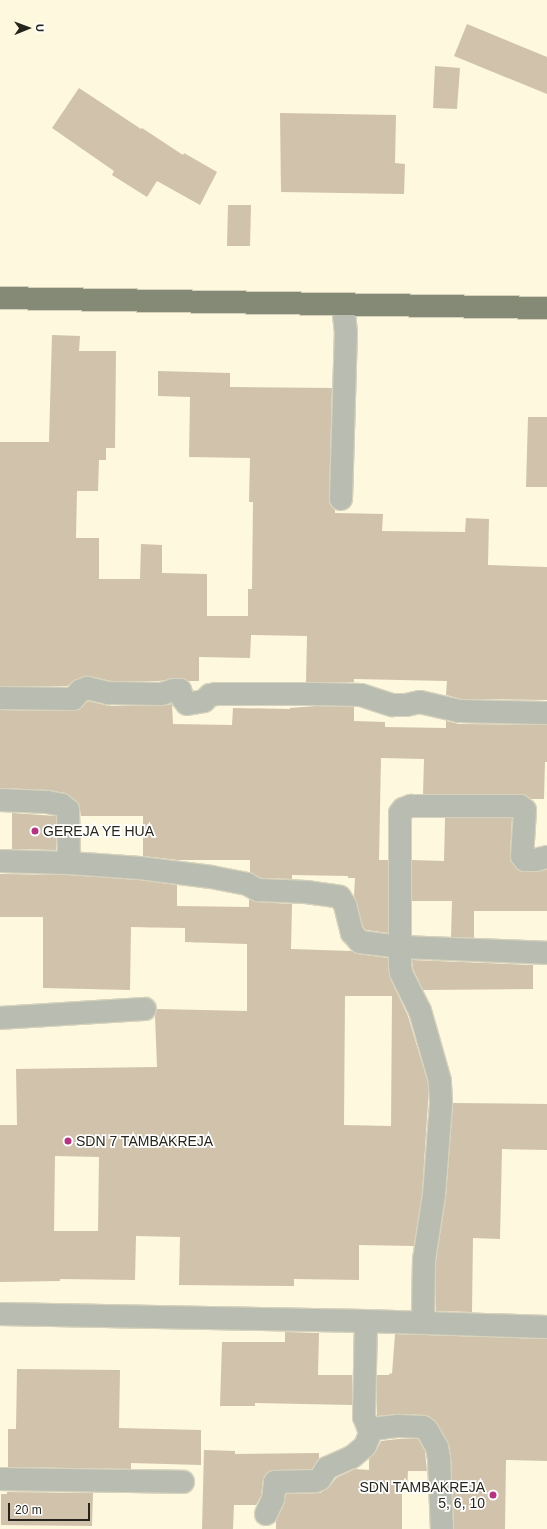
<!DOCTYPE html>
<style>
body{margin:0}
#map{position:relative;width:547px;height:1529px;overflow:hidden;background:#fdf8de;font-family:Helvetica,sans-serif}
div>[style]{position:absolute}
.building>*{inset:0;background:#d1c2ac}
.roads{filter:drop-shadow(1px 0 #d6d2bb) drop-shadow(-1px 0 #d6d2bb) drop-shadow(0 1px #d6d2bb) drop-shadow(0 -1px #d6d2bb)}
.minor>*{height:22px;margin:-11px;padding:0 11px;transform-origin:11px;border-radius:11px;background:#b9bcb1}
.major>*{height:22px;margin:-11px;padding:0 11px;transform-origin:11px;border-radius:11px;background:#848a76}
.dots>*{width:11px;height:11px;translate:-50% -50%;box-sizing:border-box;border:2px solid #fff;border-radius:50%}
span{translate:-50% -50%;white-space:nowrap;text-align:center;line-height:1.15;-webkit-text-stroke:3.5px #fff;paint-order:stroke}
.poi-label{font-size:14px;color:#26251b}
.left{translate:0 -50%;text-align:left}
.right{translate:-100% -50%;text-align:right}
.north{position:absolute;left:8px;top:8px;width:40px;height:40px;-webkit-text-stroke:3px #fff;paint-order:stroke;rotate:89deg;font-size:11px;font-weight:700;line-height:16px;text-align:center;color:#26251b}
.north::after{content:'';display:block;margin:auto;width:14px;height:18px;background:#26251b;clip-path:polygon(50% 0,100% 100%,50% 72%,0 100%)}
.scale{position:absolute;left:8px;top:1503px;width:82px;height:18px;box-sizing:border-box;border:2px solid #26251b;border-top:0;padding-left:5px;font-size:12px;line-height:14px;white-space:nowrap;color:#26251b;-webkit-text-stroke:3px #fff;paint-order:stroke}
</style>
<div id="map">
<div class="building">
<div style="clip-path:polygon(467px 24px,547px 57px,547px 94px,454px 56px)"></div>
<div style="clip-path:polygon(435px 66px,460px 68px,457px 109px,433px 108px)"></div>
<div style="clip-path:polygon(79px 88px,141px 129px,142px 128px,183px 155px,184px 153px,217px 172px,200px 205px,157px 181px,147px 197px,112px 175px,114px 171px,52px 128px)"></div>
<div style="clip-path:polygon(280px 113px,396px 115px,395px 163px,405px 164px,404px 194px,281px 192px)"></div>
<div style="clip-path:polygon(228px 205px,251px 205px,250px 246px,227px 246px)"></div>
<div style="clip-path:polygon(52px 335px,80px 336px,79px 351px,116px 351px,115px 448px,106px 448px,106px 460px,99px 460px,98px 491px,77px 491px,76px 538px,99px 538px,99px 579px,140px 579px,141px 544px,162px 545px,162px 573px,207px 574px,207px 616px,248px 616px,248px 589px,252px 589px,253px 502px,249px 502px,250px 458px,189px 457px,190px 397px,158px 396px,158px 371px,230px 373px,230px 387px,332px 388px,329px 499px,330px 505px,335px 510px,335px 513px,383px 514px,382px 531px,465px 532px,466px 518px,489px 519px,488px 565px,547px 567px,547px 700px,461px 699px,446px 695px,447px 681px,354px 679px,354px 682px,306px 682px,307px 636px,251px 635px,250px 658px,199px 657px,199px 681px,188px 681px,180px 678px,159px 681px,111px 681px,89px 676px,75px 680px,67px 686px,0 686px,0 442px,49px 442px)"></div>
<div style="clip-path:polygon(528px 417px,547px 417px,547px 487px,526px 487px)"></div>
<div style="clip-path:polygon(88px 701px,109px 706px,161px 706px,172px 704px,173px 724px,232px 725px,233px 708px,290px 709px,290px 708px,316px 706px,354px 707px,354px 721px,385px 722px,385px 727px,446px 728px,446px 721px,459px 724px,547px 725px,547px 762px,545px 762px,544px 799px,531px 799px,520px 794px,423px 794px,424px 759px,381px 758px,379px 860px,388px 860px,388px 933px,366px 930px,363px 927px,354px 896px,355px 878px,348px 878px,348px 876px,292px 875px,292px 879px,261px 878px,250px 872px,250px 860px,178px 860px,143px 856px,143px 816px,81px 816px,79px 804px,65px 793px,48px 790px,0 788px,0 710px,73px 711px,78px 710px)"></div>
<div style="clip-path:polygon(12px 813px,56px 816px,56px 850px,12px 849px)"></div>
<div style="clip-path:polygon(445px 818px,512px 818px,510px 855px,512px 863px,519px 871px,525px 872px,547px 870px,547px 911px,474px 911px,474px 938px,451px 937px,452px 901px,412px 901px,412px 860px,444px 861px)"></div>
<div style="clip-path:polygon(evenodd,0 874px,68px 875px,139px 880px,177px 885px,177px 906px,249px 907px,249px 899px,257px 902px,292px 904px,291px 949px,351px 951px,358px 954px,388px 958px,390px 978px,408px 1016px,428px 1083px,428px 1103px,422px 1194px,414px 1246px,359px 1245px,359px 1280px,294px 1279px,294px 1286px,179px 1285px,180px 1237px,136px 1236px,135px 1280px,60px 1279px,60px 1281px,0 1282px,0 1125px,17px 1125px,16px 1069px,157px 1067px,155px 1016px,157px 1009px,247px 1011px,247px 944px,185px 942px,185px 928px,131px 927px,130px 990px,43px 988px,43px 917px,0 917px,0 874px,345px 996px,392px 996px,391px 1126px,344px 1125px,345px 996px,0 874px,55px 1156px,99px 1157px,98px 1231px,54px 1231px,55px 1156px)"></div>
<div style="clip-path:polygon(412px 960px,533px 965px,533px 989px,423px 990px,413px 969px)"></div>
<div style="clip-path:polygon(453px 1103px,547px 1104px,547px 1150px,502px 1149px,500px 1239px,473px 1238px,472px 1312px,436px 1311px,436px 1261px,446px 1196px)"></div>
<div style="clip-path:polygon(285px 1332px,319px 1333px,318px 1375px,352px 1375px,352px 1405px,255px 1403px,255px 1406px,220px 1406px,222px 1342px,285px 1342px)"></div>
<div style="clip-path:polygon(395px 1334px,547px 1339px,547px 1461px,506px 1460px,505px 1529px,454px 1529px,451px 1457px,449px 1445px,434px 1420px,424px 1415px,398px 1414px,377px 1416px,377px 1375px,389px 1375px,390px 1373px,392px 1374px)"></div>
<div style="clip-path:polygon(17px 1369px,120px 1370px,119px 1428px,201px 1430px,201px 1465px,131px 1463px,131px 1469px,8px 1467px,8px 1429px,16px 1429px)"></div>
<div style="clip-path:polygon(398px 1439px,418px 1439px,425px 1451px,427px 1471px,408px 1471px,407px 1491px,402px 1491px,402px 1529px,276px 1529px,276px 1521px,284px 1504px,286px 1494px,320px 1493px,330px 1486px,336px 1478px,355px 1469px,369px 1470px,369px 1459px,376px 1451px,381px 1441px)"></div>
<div style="clip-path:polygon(204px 1450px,235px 1451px,235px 1454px,319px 1453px,319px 1459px,312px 1469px,269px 1471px,263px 1480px,261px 1496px,256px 1505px,234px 1505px,233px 1529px,202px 1529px)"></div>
<div style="clip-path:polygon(7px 1492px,93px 1493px,92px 1526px,1px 1525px,1px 1494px,7px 1494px)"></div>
</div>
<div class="roads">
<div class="minor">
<div style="left:341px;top:499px;width:166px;rotate:-88.3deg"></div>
<div style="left:346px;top:333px;width:29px;rotate:-96deg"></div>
<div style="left:0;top:698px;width:73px;rotate:0.8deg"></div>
<div style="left:73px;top:699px;width:11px;rotate:-49deg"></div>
<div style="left:80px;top:691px;width:8px;rotate:-23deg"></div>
<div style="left:87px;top:688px;width:23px;rotate:13deg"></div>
<div style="left:109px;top:693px;width:52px;rotate:1.1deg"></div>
<div style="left:161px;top:694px;width:14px;rotate:-17deg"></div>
<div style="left:174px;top:690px;width:6px"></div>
<div style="left:180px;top:690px;width:9px;rotate:72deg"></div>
<div style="left:183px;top:699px;width:6px;rotate:51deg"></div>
<div style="left:187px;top:704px;width:17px;rotate:-10deg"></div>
<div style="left:204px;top:701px;width:8px;rotate:-45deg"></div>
<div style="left:210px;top:695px;width:6px;rotate:-9deg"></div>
<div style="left:216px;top:694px;width:100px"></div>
<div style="left:316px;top:694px;width:45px;rotate:1.3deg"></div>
<div style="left:361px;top:695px;width:33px;rotate:18deg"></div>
<div style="left:392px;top:705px;width:14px"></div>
<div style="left:406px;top:705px;width:14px;rotate:-12deg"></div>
<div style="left:420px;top:702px;width:40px;rotate:13deg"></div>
<div style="left:459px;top:711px;width:88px;rotate:1.3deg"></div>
<div style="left:0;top:800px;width:47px;rotate:2.4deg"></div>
<div style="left:47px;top:802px;width:15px;rotate:11deg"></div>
<div style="left:62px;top:805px;width:8px;rotate:40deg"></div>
<div style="left:68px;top:810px;width:53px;rotate:88.9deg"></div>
<div style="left:0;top:861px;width:69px;rotate:1.7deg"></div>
<div style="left:69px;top:863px;width:71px;rotate:4deg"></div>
<div style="left:140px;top:868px;width:72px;rotate:7.2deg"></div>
<div style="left:211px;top:877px;width:37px;rotate:11deg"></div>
<div style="left:247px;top:884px;width:13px;rotate:29deg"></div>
<div style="left:258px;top:890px;width:48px;rotate:2.4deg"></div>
<div style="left:306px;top:892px;width:34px;rotate:8deg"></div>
<div style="left:340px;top:897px;width:9px;rotate:58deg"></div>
<div style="left:345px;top:905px;width:29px;rotate:76deg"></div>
<div style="left:352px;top:933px;width:12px;rotate:48deg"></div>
<div style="left:360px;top:942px;width:40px;rotate:7.1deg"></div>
<div style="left:400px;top:947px;width:147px;rotate:2.3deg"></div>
<div style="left:0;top:1018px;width:145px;rotate:-3.6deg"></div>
<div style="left:0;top:1314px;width:366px;rotate:1.1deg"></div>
<div style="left:366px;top:1321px;width:181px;rotate:1.9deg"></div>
<div style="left:366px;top:1321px;width:96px;rotate:91.2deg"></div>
<div style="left:364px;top:1417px;width:11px;rotate:68deg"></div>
<div style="left:368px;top:1427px;width:4px;rotate:27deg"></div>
<div style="left:372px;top:1429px;width:26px;rotate:-7deg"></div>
<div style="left:398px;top:1426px;width:25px;rotate:2deg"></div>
<div style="left:423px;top:1427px;width:5px;rotate:37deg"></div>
<div style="left:427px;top:1430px;width:20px;rotate:60deg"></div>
<div style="left:437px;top:1447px;width:11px;rotate:80deg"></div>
<div style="left:439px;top:1458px;width:71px;rotate:87.6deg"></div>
<div style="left:423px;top:1322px;width:62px;rotate:-89.1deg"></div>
<div style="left:424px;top:1260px;width:66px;rotate:-81.3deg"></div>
<div style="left:434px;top:1195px;width:92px;rotate:-85.6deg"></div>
<div style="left:441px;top:1103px;width:22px;rotate:-93deg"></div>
<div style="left:440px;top:1081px;width:73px;rotate:-105.9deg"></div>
<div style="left:420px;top:1011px;width:42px;rotate:-116.6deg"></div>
<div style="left:401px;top:973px;width:8px;rotate:-97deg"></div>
<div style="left:400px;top:965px;width:152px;rotate:-90deg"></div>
<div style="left:400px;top:813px;width:5px;rotate:-53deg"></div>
<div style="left:403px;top:809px;width:9px;rotate:-21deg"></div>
<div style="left:411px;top:806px;width:109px"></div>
<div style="left:520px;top:806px;width:6px;rotate:39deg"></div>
<div style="left:525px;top:810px;width:46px;rotate:93.7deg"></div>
<div style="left:522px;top:856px;width:5px;rotate:53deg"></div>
<div style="left:525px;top:860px;width:10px"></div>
<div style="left:535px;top:860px;width:12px;rotate:-14deg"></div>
<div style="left:0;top:1479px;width:183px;rotate:0.9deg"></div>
<div style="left:266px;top:1514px;width:17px;rotate:-65deg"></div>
<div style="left:273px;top:1499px;width:17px;rotate:-83deg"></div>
<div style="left:275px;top:1482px;width:40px;rotate:-1.4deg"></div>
<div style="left:315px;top:1481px;width:5px;rotate:-22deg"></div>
<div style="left:320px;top:1479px;width:13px;rotate:-58deg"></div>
<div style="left:327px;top:1468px;width:27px;rotate:-24deg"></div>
<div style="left:352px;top:1457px;width:17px;rotate:-40deg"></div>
<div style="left:365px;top:1446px;width:18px;rotate:-68deg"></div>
</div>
<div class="major">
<div style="left:0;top:298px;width:547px;rotate:1.05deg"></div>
</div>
</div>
<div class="dots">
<div style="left:35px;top:831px;background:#b43481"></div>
<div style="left:68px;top:1141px;background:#b43481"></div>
<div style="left:493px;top:1495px;background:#b43481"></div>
</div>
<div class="poi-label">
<span class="left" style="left:43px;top:831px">GEREJA YE HUA</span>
<span class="left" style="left:76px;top:1141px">SDN 7 TAMBAKREJA</span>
<span class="right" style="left:485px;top:1495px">SDN TAMBAKREJA<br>5, 6, 10</span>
</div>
<div class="north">U</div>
<div class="scale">20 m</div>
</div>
